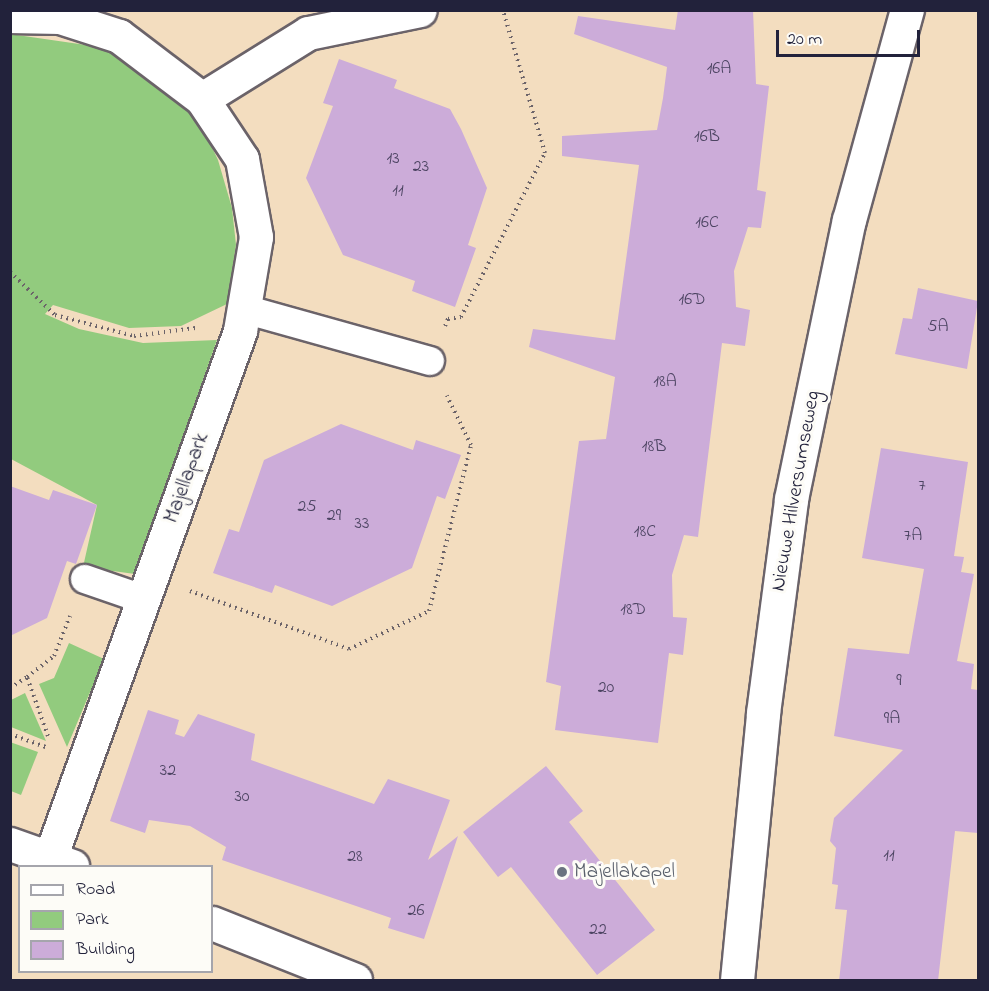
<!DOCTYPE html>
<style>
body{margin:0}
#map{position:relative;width:989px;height:991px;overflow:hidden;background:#f3ddbf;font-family:"Indie Flower",sans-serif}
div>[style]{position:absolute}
.green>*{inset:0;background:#92cb7e}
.building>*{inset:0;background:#ccacd9}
.path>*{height:4px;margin-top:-2px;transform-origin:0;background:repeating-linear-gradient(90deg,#6b6369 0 1.5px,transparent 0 6px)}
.roads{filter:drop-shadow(2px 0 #6b6369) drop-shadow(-2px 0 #6b6369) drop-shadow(0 2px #6b6369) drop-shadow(0 -2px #6b6369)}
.lane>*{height:28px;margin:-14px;padding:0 14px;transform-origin:14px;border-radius:14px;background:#fff}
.street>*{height:33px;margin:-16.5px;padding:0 16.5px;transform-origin:16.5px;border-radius:16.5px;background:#fff}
.secondary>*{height:33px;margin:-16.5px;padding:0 16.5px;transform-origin:16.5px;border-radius:16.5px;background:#fff}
.dots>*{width:16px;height:16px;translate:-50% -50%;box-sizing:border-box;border:3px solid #fdfcf7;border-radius:50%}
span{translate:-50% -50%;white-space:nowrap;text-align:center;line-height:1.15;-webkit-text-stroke:6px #fdfcf7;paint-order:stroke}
.number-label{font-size:18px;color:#4c4462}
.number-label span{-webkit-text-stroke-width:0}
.street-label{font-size:21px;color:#22223b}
.worship-label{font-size:21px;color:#5b616d}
.left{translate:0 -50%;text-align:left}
.frame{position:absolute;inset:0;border:12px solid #22223b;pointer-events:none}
.legend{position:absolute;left:18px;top:865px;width:195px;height:108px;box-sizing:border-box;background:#fdfcf7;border:2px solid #a5a5ac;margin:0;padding:8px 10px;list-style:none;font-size:18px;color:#22223b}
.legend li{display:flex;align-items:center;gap:12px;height:30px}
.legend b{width:30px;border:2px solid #a5a5ac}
.scale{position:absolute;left:776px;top:30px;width:144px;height:27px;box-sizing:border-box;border:3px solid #22223b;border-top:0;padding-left:8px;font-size:18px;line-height:21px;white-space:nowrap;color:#22223b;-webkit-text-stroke:4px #fdfcf7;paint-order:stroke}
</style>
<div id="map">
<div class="green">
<div style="clip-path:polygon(10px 34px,93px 46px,132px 60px,170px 85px,199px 120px,218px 160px,232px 208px,236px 245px,227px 304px,181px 326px,129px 328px,53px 305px,45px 314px,79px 329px,143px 343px,217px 340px,135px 574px,83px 567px,97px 505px,11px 459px)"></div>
<div style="clip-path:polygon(69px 643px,104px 659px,67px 747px,39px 684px,54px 678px)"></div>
<div style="clip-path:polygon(25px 693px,46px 741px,11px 727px,11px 700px)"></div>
<div style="clip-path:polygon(10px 742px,38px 752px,21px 795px,11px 791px)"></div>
</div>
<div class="building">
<div style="clip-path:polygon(678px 10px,753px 10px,756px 84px,769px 86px,757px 190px,766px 192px,761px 228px,748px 227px,734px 271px,736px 307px,750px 310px,745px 346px,722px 343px,698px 537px,684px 535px,672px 575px,673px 617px,687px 618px,683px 655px,669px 653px,658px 743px,555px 730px,561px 686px,546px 682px,579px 441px,606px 439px,615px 377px,529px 347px,533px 329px,615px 340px,639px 165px,562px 156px,562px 136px,657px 130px,663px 98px,667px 67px,574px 34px,578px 16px,675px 30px)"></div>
<div style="clip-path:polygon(339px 59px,397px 80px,394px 88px,450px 109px,461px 129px,487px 188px,468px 245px,476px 248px,455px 307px,412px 291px,415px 281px,343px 255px,306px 178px,333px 106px,323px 103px)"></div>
<div style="clip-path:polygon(918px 288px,978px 301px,967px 369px,895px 354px,903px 318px,912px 319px)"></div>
<div style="clip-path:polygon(341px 424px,413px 450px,416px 440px,461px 455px,445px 499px,437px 496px,412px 568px,332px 606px,275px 585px,272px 593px,213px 573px,229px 529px,239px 532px,264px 460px)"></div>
<div style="clip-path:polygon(881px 448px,968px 462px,954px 556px,964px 557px,961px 572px,974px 574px,957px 661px,974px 664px,971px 689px,978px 690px,978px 833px,955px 831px,938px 981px,839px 981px,847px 910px,835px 909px,838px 885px,832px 884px,836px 848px,830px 841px,834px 818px,903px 750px,834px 736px,848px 648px,909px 654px,924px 569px,862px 558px)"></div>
<div style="clip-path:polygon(10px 486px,49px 500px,53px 490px,97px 505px,76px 564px,67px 561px,47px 618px,10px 636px)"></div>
<div style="clip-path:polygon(148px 710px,179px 720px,175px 734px,184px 737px,198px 714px,255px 734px,251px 760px,374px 804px,388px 779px,450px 800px,428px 860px,458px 836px,424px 939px,388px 928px,391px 918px,222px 860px,226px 847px,190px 826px,149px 820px,145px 833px,110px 821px)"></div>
<div style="clip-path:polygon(546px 766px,583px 811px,569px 822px,655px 930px,597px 975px,511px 867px,498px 877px,463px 832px)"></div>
</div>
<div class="path">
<div style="left:10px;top:272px;width:62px;rotate:43.7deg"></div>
<div style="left:55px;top:315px;width:82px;rotate:14.9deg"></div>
<div style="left:134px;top:336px;width:62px;rotate:-7.5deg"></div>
<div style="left:445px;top:326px;width:8px;rotate:-67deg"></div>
<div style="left:448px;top:319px;width:13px;rotate:-9deg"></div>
<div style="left:461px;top:317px;width:184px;rotate:-62.9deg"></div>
<div style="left:545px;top:153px;width:149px;rotate:-106.4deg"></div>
<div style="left:190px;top:591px;width:169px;rotate:20deg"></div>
<div style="left:349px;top:649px;width:89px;rotate:-25.4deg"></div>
<div style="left:429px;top:611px;width:171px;rotate:-75.8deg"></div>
<div style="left:471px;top:445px;width:55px;rotate:-116.1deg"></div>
<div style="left:10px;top:688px;width:20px;rotate:-33deg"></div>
<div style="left:10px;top:734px;width:38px;rotate:20deg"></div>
<div style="left:48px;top:736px;width:63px;rotate:-109.6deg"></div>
<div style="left:27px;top:677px;width:34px;rotate:-38deg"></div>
<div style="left:54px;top:656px;width:43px;rotate:-68.2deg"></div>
</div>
<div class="roads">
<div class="lane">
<div style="left:244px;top:309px;width:193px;rotate:15.6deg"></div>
<div style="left:85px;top:579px;width:61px;rotate:19deg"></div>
</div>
<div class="street">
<div style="left:10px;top:16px;width:50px;rotate:1.1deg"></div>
<div style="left:60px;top:17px;width:62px;rotate:17.9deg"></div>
<div style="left:119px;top:36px;width:104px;rotate:37.2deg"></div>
<div style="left:202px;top:99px;width:72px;rotate:56.3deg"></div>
<div style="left:242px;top:159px;width:79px;rotate:79.8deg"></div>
<div style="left:256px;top:237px;width:95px;rotate:99.7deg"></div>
<div style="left:240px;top:331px;width:560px;rotate:109.83deg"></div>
<div style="left:202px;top:99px;width:125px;rotate:-31.9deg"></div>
<div style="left:308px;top:33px;width:114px;rotate:-11.6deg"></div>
<div style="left:10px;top:844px;width:66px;rotate:19.5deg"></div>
<div style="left:212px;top:923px;width:154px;rotate:21.7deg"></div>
</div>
<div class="secondary">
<div style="left:737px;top:980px;width:268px;rotate:-84.4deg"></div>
<div style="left:763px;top:713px;width:216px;rotate:-82.5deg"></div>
<div style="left:791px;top:499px;width:285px;rotate:-78.3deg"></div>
<div style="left:849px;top:220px;width:218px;rotate:-74.6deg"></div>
</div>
</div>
<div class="dots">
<div style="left:562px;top:872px;background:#6b7280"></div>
</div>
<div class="number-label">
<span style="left:719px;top:69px">16A</span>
<span style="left:707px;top:137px">16B</span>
<span style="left:393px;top:159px">13</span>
<span style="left:421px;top:167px">23</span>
<span style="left:398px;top:191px">11</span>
<span style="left:707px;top:223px">16C</span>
<span style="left:692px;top:300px">16D</span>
<span style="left:938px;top:327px">5A</span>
<span style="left:665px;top:382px">18A</span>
<span style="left:654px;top:447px">18B</span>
<span style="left:922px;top:486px">7</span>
<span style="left:307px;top:507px">25</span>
<span style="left:334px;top:516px">29</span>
<span style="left:362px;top:524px">33</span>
<span style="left:645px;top:532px">18C</span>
<span style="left:913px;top:536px">7A</span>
<span style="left:633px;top:610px">18D</span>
<span style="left:899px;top:681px">9</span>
<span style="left:606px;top:688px">20</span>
<span style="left:892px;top:719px">9A</span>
<span style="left:168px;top:771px">32</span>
<span style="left:242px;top:797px">30</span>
<span style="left:889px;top:856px">11</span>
<span style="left:355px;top:857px">28</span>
<span style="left:416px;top:911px">26</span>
<span style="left:598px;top:930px">22</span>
</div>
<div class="street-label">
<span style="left:187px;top:478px;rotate:-70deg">Majellapark</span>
<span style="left:796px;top:491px;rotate:-80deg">Nieuwe Hilversumseweg</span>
</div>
<div class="worship-label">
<span class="left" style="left:574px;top:872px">Majellakapel</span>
</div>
<div class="frame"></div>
<ul class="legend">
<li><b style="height:8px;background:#fff"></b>Road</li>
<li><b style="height:16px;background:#92cb7e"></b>Park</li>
<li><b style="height:16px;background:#ccacd9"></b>Building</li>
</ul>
<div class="scale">20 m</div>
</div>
